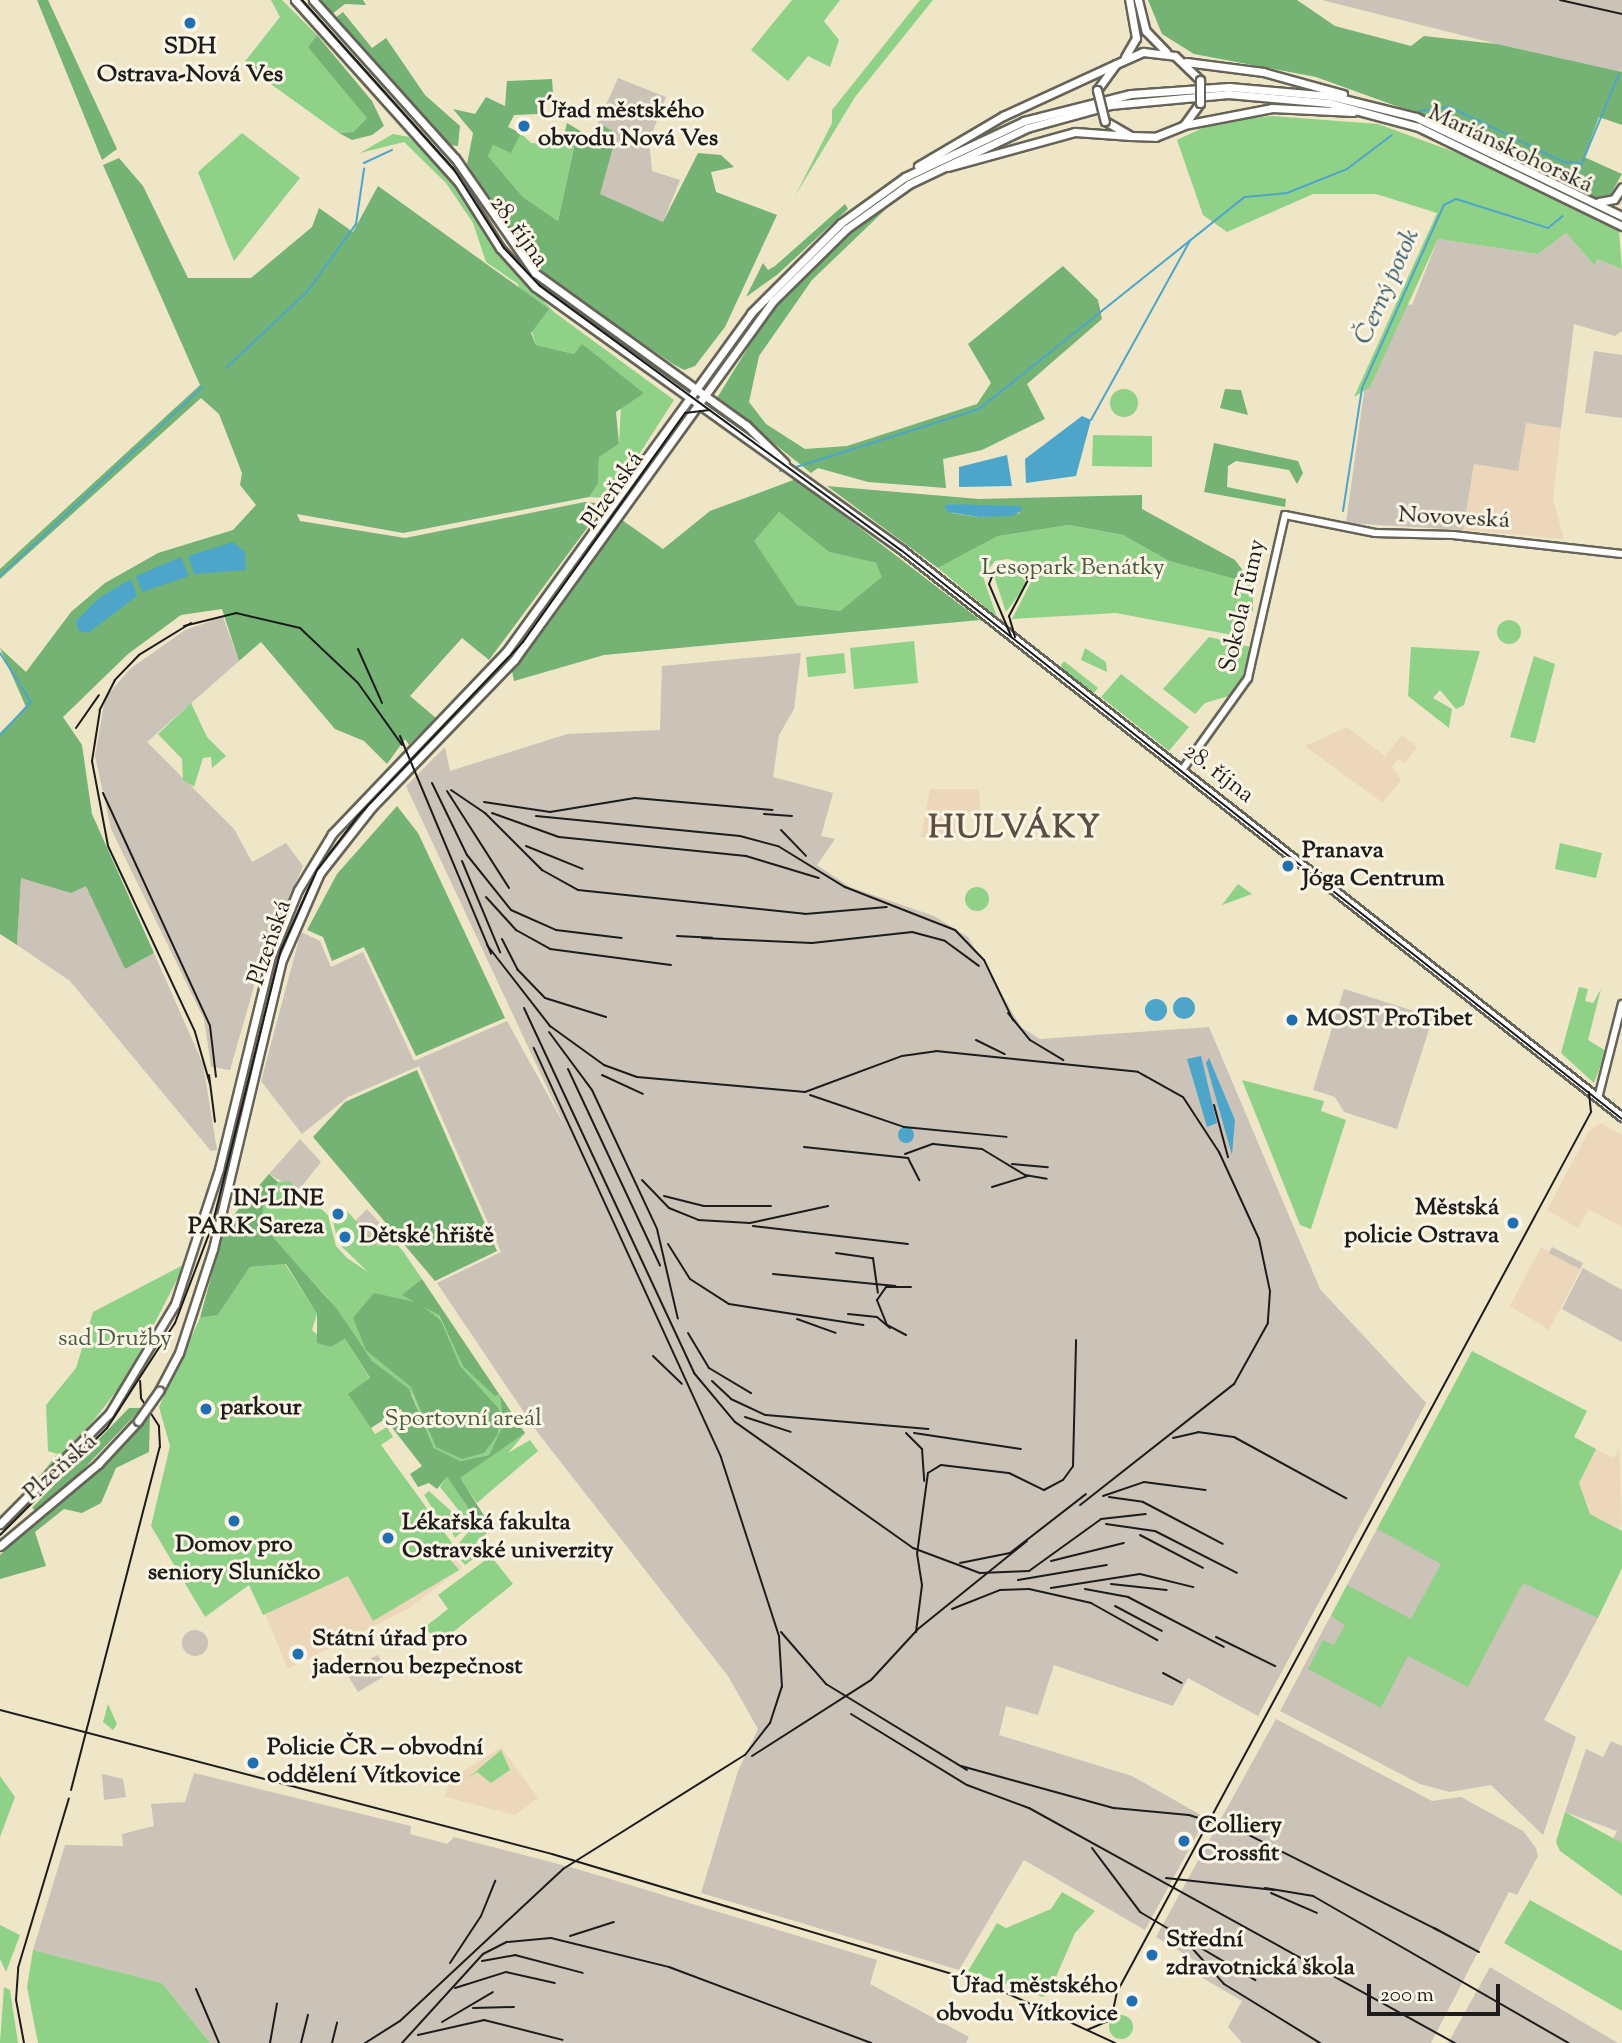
<!DOCTYPE html>
<meta charset="utf-8">
<style>
body{margin:0}
#map{position:relative;width:1622px;height:2043px;overflow:hidden;background:#eee6c7;font-family:"Sorts Mill Goudy",serif}
div>[style]{position:absolute}
.built>*{inset:0;background:#ecd7ba}
.industrial>*{inset:0;background:#cbc2b8}
.round{border-radius:50%}
.green>*{inset:0;background:#90d188}
.forest>*{inset:0;background:#74b374}
.water>*{inset:0;background:#4da6ca}
.stream>*{height:2px;margin:-1px;padding:0 1px;transform-origin:1px;border-radius:1px;background:#4da6ca}
.roads{filter:drop-shadow(2px 0 #666358) drop-shadow(-2px 0 #666358) drop-shadow(0 2px #666358) drop-shadow(0 -2px #666358)}
.minor>*{height:6px;margin:-3px;padding:0 3px;transform-origin:3px;border-radius:3px;background:#fff}
.major>*{height:7px;margin:-3.5px;padding:0 3.5px;transform-origin:3.5px;border-radius:3.5px;background:#fff}
.tram>*{height:2px;margin:-1px;padding:0 1px;transform-origin:1px;border-radius:1px;background:#1c1c1c}
.rail>*{height:2px;margin:-1px;padding:0 1px;transform-origin:1px;border-radius:1px;background:#1c1c1c}
.bridges{filter:drop-shadow(2px 0 #666358) drop-shadow(-2px 0 #666358) drop-shadow(0 2px #666358) drop-shadow(0 -2px #666358)}
.major-bridge>*{height:7px;margin:-3.5px;padding:0 3.5px;transform-origin:3.5px;border-radius:3.5px;background:#fff}
.dots>*{width:19px;height:19px;translate:-50% -50%;box-sizing:border-box;border:4px solid #fcf5e5;border-radius:50%}
span{translate:-50% -50%;white-space:nowrap;text-align:center;line-height:1.15;-webkit-text-stroke:6px #fcf5e5;paint-order:stroke}
.poi-label{font-size:24px;color:#1c1c1c;font-weight:700}
.left{translate:0 -50%;text-align:left}
.right{translate:-100% -50%;text-align:right}
.street-label{font-size:24px;color:#1c1c1c}
.park-label{font-size:24px;color:#455b42}
.water-label{font-size:26px;color:#325a6a;font-style:italic}
.district-label{font-size:32px;color:#5c4f41;font-weight:700;letter-spacing:2px}
.scale{position:absolute;left:1367px;top:1984px;width:133px;height:32px;box-sizing:border-box;border:4px solid #1c1c1c;border-top:0;padding-left:9px;font-size:21px;line-height:24px;white-space:nowrap;color:#1c1c1c;-webkit-text-stroke:5px #fcf5e5;paint-order:stroke}
</style>
<div id="map">
<div class="built">
<div style="clip-path:polygon(1526px 423px,1561px 428px,1553px 499px,1564px 539px,1463px 530px,1474px 464px)"></div>
<div style="clip-path:polygon(1347px 727px,1385px 756px,1402px 735px,1417px 747px,1405px 763px,1398px 759px,1392px 767px,1401px 780px,1383px 803px,1305px 746px)"></div>
<div style="clip-path:polygon(930px 789px,979px 789px,980px 811px,962px 812px,963px 838px,921px 837px)"></div>
<div style="clip-path:polygon(1601px 1123px,1622px 1135px,1622px 1227px,1589px 1209px,1578px 1228px,1547px 1210px,1589px 1131px)"></div>
<div style="clip-path:polygon(1541px 1247px,1581px 1269px,1549px 1330px,1510px 1306px)"></div>
<div style="clip-path:polygon(1619px 1448px,1622px 1523px,1619px 1529px,1590px 1514px,1578px 1482px,1596px 1449px,1614px 1458px)"></div>
<div style="clip-path:polygon(397px 1477px,462px 1568px,406px 1610px,288px 1669px,257px 1595px)"></div>
<div style="clip-path:polygon(501px 1747px,538px 1798px,515px 1815px,445px 1797px,450px 1780px)"></div>
</div>
<div class="industrial">
<div style="clip-path:polygon(1322px 0,1622px 0,1622px 72px,1497px 44px)"></div>
<div style="clip-path:polygon(618px 78px,666px 97px,649px 141px,652px 171px,680px 180px,663px 222px,599px 194px,617px 133px,598px 123px)"></div>
<div style="clip-path:polygon(1566px 233px,1595px 266px,1597px 259px,1622px 269px,1622px 331px,1615px 336px,1574px 324px,1561px 428px,1526px 423px,1518px 471px,1474px 464px,1463px 530px,1346px 523px,1364px 392px,1404px 304px,1412px 305px,1438px 239px,1538px 254px)"></div>
<div style="clip-path:polygon(1594px 351px,1622px 355px,1622px 418px,1585px 413px)"></div>
<div style="clip-path:polygon(223px 617px,239px 661px,147px 742px,234px 829px,252px 862px,286px 843px,303px 866px,261px 962px,230px 1070px,211px 1067px,204px 1019px,111px 829px,95px 756px,105px 698px,130px 669px,185px 630px)"></div>
<div style="clip-path:polygon(801px 653px,794px 709px,779px 735px,773px 777px,833px 793px,821px 836px,835px 839px,817px 865px,850px 887px,934px 916px,968px 937px,1021px 1027px,1040px 1039px,1209px 1027px,1320px 1289px,1426px 1403px,1258px 1716px,1188px 1678px,1173px 1706px,1054px 1665px,1038px 1715px,1006px 1706px,999px 1735px,1132px 1776px,1206px 1818px,1145px 1930px,1024px 1860px,959px 1970px,701px 1893px,738px 1771px,758px 1729px,728px 1676px,538px 1433px,437px 1283px,501px 1252px,419px 1066px,348px 1097px,302px 1134px,261px 1081px,301px 932px,320px 941px,331px 967px,363px 952px,414px 1061px,507px 1021px,566px 1128px,406px 786px,445px 747px,450px 771px,567px 734px,660px 730px,662px 666px)"></div>
<div style="clip-path:polygon(21px 878px,86px 885px,125px 969px,154px 953px,203px 1064px,217px 1150px,211px 1151px,70px 981px,17px 945px)"></div>
<div style="clip-path:polygon(1344px 989px,1433px 1017px,1397px 1129px,1344px 1112px,1335px 1097px,1313px 1090px)"></div>
<div style="clip-path:polygon(300px 1139px,321px 1162px,298px 1191px,269px 1174px)"></div>
<div style="clip-path:polygon(367px 1209px,389px 1233px,378px 1246px,355px 1221px)"></div>
<div style="clip-path:polygon(1552px 1247px,1583px 1263px,1580px 1269px,1549px 1253px)"></div>
<div style="clip-path:polygon(1583px 1268px,1622px 1290px,1622px 1342px,1562px 1309px)"></div>
<div style="clip-path:polygon(1387px 1510px,1598px 1618px,1544px 1720px,1576px 1737px,1543px 1835px,1491px 1785px,1450px 1792px,1420px 1784px,1280px 1711px)"></div>
<div class="round" style="left:182px;top:1630px;width:26px;height:26px"></div>
<div style="clip-path:polygon(378px 1655px,388px 1674px,358px 1692px,345px 1671px)"></div>
<div style="clip-path:polygon(1276px 1719px,1432px 1801px,1461px 1797px,1523px 1831px,1536px 1848px,1538px 1856px,1517px 1895px,1509px 1892px,1431px 2043px,1242px 2043px,1228px 2027px,1242px 2001px,1189px 1970px,1194px 1960px,1156px 1937px)"></div>
<div style="clip-path:polygon(1611px 1741px,1622px 1746px,1622px 1843px,1613px 1839px,1617px 1831px,1565px 1812px,1586px 1749px,1603px 1757px)"></div>
<div style="clip-path:polygon(194px 1773px,411px 1826px,410px 1834px,447px 1844px,454px 1837px,574px 1868px,877px 1960px,870px 1984px,969px 2037px,966px 2043px,210px 2043px,162px 1983px,33px 1950px,65px 1845px,123px 1846px,122px 1834px,154px 1826px,151px 1804px,185px 1802px)"></div>
<div style="clip-path:polygon(102px 1774px,123px 1779px,126px 1797px,104px 1800px)"></div>
<div style="clip-path:polygon(1490px 1967px,1618px 2043px,1448px 2043px)"></div>
</div>
<div class="green">
<div style="clip-path:polygon(271px 0,282px 0,317px 35px,308px 47px,363px 107px,367px 118px,353px 132px,339px 133px,243px 64px,280px 17px)"></div>
<div style="clip-path:polygon(792px 0,840px 0,824px 21px,839px 40px,830px 67px,808px 56px,788px 81px,751px 50px)"></div>
<div style="clip-path:polygon(920px 0,933px 0,855px 97px,795px 196px,832px 123px,832px 110px)"></div>
<div style="clip-path:polygon(1272px 116px,1378px 124px,1482px 162px,1619px 231px,1622px 269px,1597px 259px,1595px 266px,1566px 233px,1538px 254px,1438px 239px,1370px 387px,1354px 397px,1437px 213px,1376px 194px,1313px 194px,1227px 232px,1203px 215px,1177px 140px,1215px 122px)"></div>
<div style="clip-path:polygon(242px 133px,300px 178px,234px 261px,198px 172px)"></div>
<div style="clip-path:polygon(521px 133px,531px 143px,574px 146px,558px 221px,523px 197px,488px 156px,493px 145px,511px 152px)"></div>
<div style="clip-path:polygon(393px 134px,409px 137px,449px 177px,509px 265px,554px 312px,674px 400px,611px 498px,589px 497px,598px 484px,599px 457px,619px 444px,621px 406px,643px 392px,582px 345px,574px 354px,536px 345px,518px 284px,486px 262px,473px 223px,446px 183px,404px 142px,360px 153px)"></div>
<div class="round" style="left:1110px;top:389px;width:28px;height:28px"></div>
<div style="clip-path:polygon(1093px 435px,1152px 436px,1152px 467px,1092px 466px)"></div>
<div style="clip-path:polygon(779px 512px,829px 552px,876px 563px,883px 577px,840px 611px,797px 605px,753px 541px)"></div>
<div style="clip-path:polygon(1069px 525px,1123px 535px,1169px 561px,1253px 584px,1253px 611px,1237px 609px,1243px 637px,1116px 613px,1012px 619px,1032px 580px,1026px 565px,1008px 559px,995px 561px,983px 577px,997px 617px,938px 568px,998px 536px)"></div>
<div style="clip-path:polygon(1014px 566px,1027px 584px,1006px 612px,995px 579px,998px 569px)"></div>
<div class="round" style="left:1497px;top:620px;width:24px;height:24px"></div>
<div style="clip-path:polygon(1209px 637px,1251px 647px,1241px 681px,1229px 696px,1205px 703px,1195px 714px,1163px 689px)"></div>
<div style="clip-path:polygon(914px 641px,918px 683px,854px 689px,850px 648px)"></div>
<div style="clip-path:polygon(1411px 647px,1480px 651px,1464px 705px,1456px 709px,1440px 690px,1433px 698px,1452px 709px,1449px 728px,1408px 696px)"></div>
<div style="clip-path:polygon(1085px 648px,1106px 662px,1107px 672px,1081px 660px)"></div>
<div style="clip-path:polygon(844px 653px,846px 673px,808px 677px,806px 657px)"></div>
<div style="clip-path:polygon(1534px 656px,1555px 664px,1535px 743px,1510px 737px)"></div>
<div style="clip-path:polygon(1064px 661px,1098px 688px,1094px 693px,1060px 667px)"></div>
<div style="clip-path:polygon(1121px 674px,1189px 727px,1169px 751px,1101px 697px)"></div>
<div style="clip-path:polygon(191px 703px,207px 737px,226px 756px,212px 768px,211px 757px,203px 758px,194px 787px,183px 780px,182px 759px,158px 734px)"></div>
<div style="clip-path:polygon(1560px 843px,1602px 853px,1596px 878px,1555px 869px)"></div>
<div style="clip-path:polygon(1238px 884px,1252px 894px,1222px 905px)"></div>
<div class="round" style="left:965px;top:887px;width:24px;height:24px"></div>
<div style="clip-path:polygon(1579px 987px,1588px 989px,1585px 1001px,1593px 1003px,1601px 989px,1588px 1040px,1606px 1051px,1594px 1083px,1561px 1053px)"></div>
<div style="clip-path:polygon(1242px 1080px,1324px 1101px,1321px 1111px,1346px 1120px,1311px 1229px,1300px 1225px)"></div>
<div style="clip-path:polygon(289px 1181px,328px 1215px,336px 1246px,347px 1258px,368px 1272px,338px 1243px,333px 1221px,344px 1213px,340px 1203px,378px 1246px,389px 1236px,403px 1251px,422px 1279px,403px 1295px,437px 1312px,463px 1365px,500px 1395px,503px 1425px,489px 1455px,459px 1461px,434px 1448px,412px 1394px,372px 1361px,326px 1296px,264px 1229px,258px 1216px,263px 1200px,278px 1182px)"></div>
<div style="clip-path:polygon(185px 1264px,126px 1379px,76px 1443px,42px 1473px,57px 1454px,48px 1451px,46px 1405px,76px 1368px,93px 1312px)"></div>
<div style="clip-path:polygon(285px 1264px,317px 1314px,312px 1330px,331px 1347px,345px 1339px,370px 1379px,349px 1394px,375px 1434px,387px 1427px,393px 1437px,381px 1445px,452px 1543px,441px 1549px,459px 1570px,373px 1621px,348px 1576px,263px 1615px,249px 1585px,205px 1617px,151px 1526px,170px 1446px,159px 1407px,200px 1318px,218px 1315px,250px 1267px)"></div>
<div style="clip-path:polygon(1472px 1351px,1587px 1411px,1574px 1437px,1596px 1449px,1579px 1483px,1590px 1514px,1622px 1531px,1622px 1568px,1598px 1618px,1523px 1583px,1468px 1687px,1408px 1656px,1381px 1708px,1308px 1669px,1323px 1640px,1334px 1645px,1345px 1625px,1331px 1616px,1347px 1585px,1411px 1619px,1441px 1564px,1377px 1529px)"></div>
<div style="clip-path:polygon(525px 1433px,508px 1453px,530px 1440px,538px 1451px,477px 1503px,459px 1478px)"></div>
<div style="clip-path:polygon(447px 1477px,486px 1534px,476px 1542px,483px 1552px,465px 1565px,453px 1551px,472px 1527px,440px 1487px)"></div>
<div style="clip-path:polygon(429px 1491px,462px 1521px,464px 1529px,455px 1538px,449px 1527px,457px 1523px,442px 1523px,424px 1495px)"></div>
<div style="clip-path:polygon(491px 1556px,513px 1584px,438px 1644px,425px 1627px,448px 1609px,438px 1595px)"></div>
<div style="clip-path:polygon(108px 1704px,117px 1724px,113px 1730px,103px 1722px)"></div>
<div style="clip-path:polygon(501px 1750px,510px 1770px,491px 1783px,477px 1772px,467px 1779px)"></div>
<div style="clip-path:polygon(0 1776px,15px 1797px,0 1837px)"></div>
<div style="clip-path:polygon(1565px 1812px,1622px 1843px,1622px 1896px,1560px 1851px,1556px 1842px)"></div>
<div style="clip-path:polygon(1062px 1892px,1095px 1911px,1075px 1933px,1049px 1993px,1043px 1997px,968px 1971px,997px 1923px,1006px 1928px,1051px 1909px)"></div>
<div style="clip-path:polygon(1530px 1900px,1622px 1951px,1622px 2011px,1504px 1943px)"></div>
<div style="clip-path:polygon(0 1925px,20px 1935px,6px 1972px,0 1959px)"></div>
<div style="clip-path:polygon(33px 1950px,162px 1983px,210px 2043px,38px 2043px,27px 1987px)"></div>
<div style="clip-path:polygon(4px 1987px,10px 1990px,18px 2043px,0 2043px)"></div>
<div class="round" style="left:1109px;top:2015px;width:24px;height:24px"></div>
</div>
<div class="forest">
<div style="clip-path:polygon(37px 0,48px 0,117px 149px,102px 160px)"></div>
<div style="clip-path:polygon(321px 0,363px 0,366px 5px,345px 4px,332px 14px)"></div>
<div style="clip-path:polygon(1148px 0,1297px 0,1335px 26px,1411px 46px,1424px 36px,1497px 44px,1622px 72px,1622px 125px,1599px 117px,1584px 157px,1622px 174px,1609px 197px,1594px 197px,1457px 128px,1316px 77px,1194px 54px,1162px 34px)"></div>
<div style="clip-path:polygon(343px 12px,372px 48px,386px 38px,425px 95px,460px 126px,458px 146px,448px 145px,370px 61px,335px 18px)"></div>
<div style="clip-path:polygon(317px 35px,372px 101px,384px 126px,372px 135px,352px 140px,339px 133px,353px 132px,367px 118px,308px 47px)"></div>
<div style="clip-path:polygon(552px 79px,553px 93px,542px 101px,539px 114px,514px 115px,508px 127px,521px 133px,511px 153px,493px 145px,488px 156px,523px 197px,558px 221px,574px 147px,562px 144px,567px 123px,592px 138px,598px 123px,617px 133px,600px 194px,663px 222px,698px 153px,721px 155px,734px 167px,711px 172px,716px 192px,777px 215px,725px 327px,695px 366px,684px 370px,673px 364px,553px 283px,514px 241px,467px 164px,473px 133px,453px 109px,475px 114px,486px 97px,505px 106px,507px 81px)"></div>
<div style="clip-path:polygon(119px 158px,143px 186px,188px 278px,251px 278px,312px 227px,319px 208px,353px 232px,378px 186px,549px 309px,531px 333px,536px 345px,574px 354px,582px 344px,644px 393px,616px 412px,619px 444px,599px 457px,598px 484px,589px 497px,403px 533px,297px 514px,300px 521px,405px 538px,585px 502px,605px 504px,489px 660px,462px 638px,410px 696px,436px 718px,409px 745px,405px 739px,387px 764px,364px 741px,335px 729px,261px 642px,239px 661px,222px 609px,181px 615px,128px 654px,63px 717px,82px 745px,92px 814px,154px 953px,125px 969px,86px 886px,71px 893px,21px 878px,17px 945px,0 934px,0 733px,26px 707px,0 648px,26px 672px,71px 612px,105px 583px,158px 553px,233px 530px,256px 505px,240px 485px,242px 473px,219px 414px,201px 398px,0 579px,0 569px,200px 385px,103px 165px)"></div>
<div style="clip-path:polygon(845px 204px,848px 209px,778px 274px,746px 297px,763px 263px,768px 270px,775px 266px)"></div>
<div style="clip-path:polygon(888px 207px,812px 280px,759px 356px,749px 402px,766px 424px,805px 449px,847px 446px,977px 404px,991px 383px,968px 344px,1063px 266px,1098px 300px,1102px 319px,1027px 384px,1045px 419px,982px 450px,943px 459px,946px 488px,868px 482px,818px 468px,811px 473px,717px 398px,776px 302px,850px 231px)"></div>
<div style="clip-path:polygon(1225px 389px,1241px 390px,1248px 415px,1220px 408px)"></div>
<div style="clip-path:polygon(1214px 443px,1298px 461px,1303px 473px,1297px 484px,1289px 470px,1236px 461px,1228px 466px,1227px 487px,1286px 499px,1285px 507px,1204px 492px)"></div>
<div style="clip-path:polygon(evenodd,796px 479px,980px 620px,604px 655px,514px 681px,512px 671px,622px 520px,663px 549px,710px 511px,796px 479px,779px 512px,829px 552px,876px 563px,882px 577px,840px 611px,797px 605px,754px 541px,779px 512px)"></div>
<div style="clip-path:polygon(evenodd,827px 486px,979px 499px,1142px 495px,1142px 509px,1235px 560px,1253px 584px,1169px 561px,1123px 535px,1069px 525px,998px 536px,938px 568px,827px 486px,950px 504px,994px 508px,1021px 513px,979px 517px,952px 513px,950px 504px)"></div>
<div style="clip-path:polygon(397px 806px,418px 833px,505px 1018px,416px 1056px,364px 947px,332px 961px,323px 937px,307px 930px,337px 874px)"></div>
<div style="clip-path:polygon(417px 1070px,497px 1251px,435px 1281px,313px 1137px,345px 1102px)"></div>
<div style="clip-path:polygon(269px 1174px,278px 1182px,264px 1200px,261px 1224px,337px 1309px,372px 1361px,409px 1389px,434px 1448px,460px 1461px,489px 1455px,503px 1425px,500px 1395px,525px 1433px,460px 1478px,490px 1525px,486px 1534px,447px 1477px,437px 1489px,429px 1483px,418px 1487px,410px 1474px,422px 1466px,390px 1425px,404px 1415px,401px 1409px,371px 1428px,348px 1394px,370px 1378px,345px 1339px,331px 1347px,317px 1343px,317px 1314px,286px 1264px,250px 1267px,218px 1315px,200px 1318px,225px 1225px)"></div>
<div style="clip-path:polygon(422px 1279px,499px 1394px,495px 1396px,463px 1366px,439px 1315px,402px 1295px)"></div>
<div style="clip-path:polygon(374px 1293px,419px 1303px,441px 1321px,460px 1366px,499px 1409px,498px 1434px,484px 1453px,462px 1459px,436px 1447px,411px 1387px,366px 1350px,353px 1318px)"></div>
<div style="clip-path:polygon(129px 1408px,142px 1408px,74px 1479px,36px 1511px,32px 1508px)"></div>
<div style="clip-path:polygon(150px 1414px,149px 1452px,116px 1468px,101px 1503px,82px 1513px,64px 1509px,35px 1532px,46px 1566px,0 1579px,0 1555px,108px 1461px)"></div>
</div>
<div class="water">
<div style="clip-path:polygon(1082px 416px,1091px 420px,1076px 476px,1026px 483px,1025px 459px)"></div>
<div style="clip-path:polygon(1007px 455px,1012px 486px,959px 487px,959px 467px)"></div>
<div style="clip-path:polygon(950px 504px,1019px 506px,1023px 509px,1013px 516px,979px 517px,948px 512px,944px 506px)"></div>
<div style="clip-path:polygon(233px 542px,245px 552px,246px 570px,194px 574px,188px 556px)"></div>
<div style="clip-path:polygon(181px 557px,189px 576px,142px 592px,136px 576px)"></div>
<div style="clip-path:polygon(131px 579px,137px 596px,88px 633px,79px 631px,76px 621px,99px 598px)"></div>
<div class="round" style="left:1173px;top:997px;width:22px;height:22px"></div>
<div class="round" style="left:1145px;top:999px;width:22px;height:22px"></div>
<div style="clip-path:polygon(1201px 1056px,1217px 1123px,1207px 1127px,1187px 1059px)"></div>
<div style="clip-path:polygon(1209px 1058px,1235px 1120px,1232px 1155px,1206px 1063px)"></div>
<div class="round" style="left:898px;top:1127px;width:16px;height:16px"></div>
</div>
<div class="stream">
<div style="left:1420px;top:111px;width:30px;rotate:-8deg"></div>
<div style="left:1450px;top:107px;width:127px;rotate:25.8deg"></div>
<div style="left:1564px;top:162px;width:15px;rotate:4deg"></div>
<div style="left:364px;top:163px;width:31px;rotate:-25deg"></div>
<div style="left:1574px;top:182px;width:117px;rotate:-67.4deg"></div>
<div style="left:226px;top:368px;width:111px;rotate:-43.2deg"></div>
<div style="left:307px;top:292px;width:84px;rotate:-54.2deg"></div>
<div style="left:356px;top:224px;width:56px;rotate:-81.7deg"></div>
<div style="left:1091px;top:420px;width:205px;rotate:-61.1deg"></div>
<div style="left:793px;top:468px;width:195px;rotate:-17.6deg"></div>
<div style="left:979px;top:409px;width:340px;rotate:-38.6deg"></div>
<div style="left:1245px;top:197px;width:42px;rotate:-5.4deg"></div>
<div style="left:1287px;top:193px;width:65px;rotate:-21.8deg"></div>
<div style="left:1347px;top:169px;width:56px;rotate:-37.1deg"></div>
<div style="left:780px;top:471px;width:3px;rotate:-18deg"></div>
<div style="left:1343px;top:511px;width:124px;rotate:-81.2deg"></div>
<div style="left:1362px;top:388px;width:201px;rotate:-65.9deg"></div>
<div style="left:1444px;top:205px;width:13px;rotate:-27deg"></div>
<div style="left:1456px;top:199px;width:96px;rotate:17.5deg"></div>
<div style="left:1548px;top:228px;width:19px;rotate:-39deg"></div>
<div style="left:0;top:576px;width:277px;rotate:-43deg"></div>
<div style="left:0;top:653px;width:58px;rotate:57.7deg"></div>
<div style="left:31px;top:702px;width:45px;rotate:133.2deg"></div>
</div>
<div class="roads">
<div class="minor">
<div style="left:1182px;top:770px;width:113px;rotate:-54.3deg"></div>
<div style="left:1248px;top:678px;width:167px;rotate:-77.2deg"></div>
<div style="left:1285px;top:515px;width:92px;rotate:11.3deg"></div>
<div style="left:1375px;top:533px;width:78px;rotate:1.5deg"></div>
<div style="left:1453px;top:535px;width:170px;rotate:6.4deg"></div>
<div style="left:1598px;top:1098px;width:97px;rotate:-75.7deg"></div>
</div>
<div class="major">
<div style="left:295px;top:0;width:246px;rotate:48.1deg"></div>
<div style="left:459px;top:183px;width:77px;rotate:57.8deg"></div>
<div style="left:500px;top:248px;width:52px;rotate:48.1deg"></div>
<div style="left:535px;top:287px;width:450px;rotate:35.6deg"></div>
<div style="left:901px;top:549px;width:918px;rotate:38.23deg"></div>
<div style="left:313px;top:0;width:212px;rotate:48.1deg"></div>
<div style="left:455px;top:158px;width:140px;rotate:55.2deg"></div>
<div style="left:535px;top:273px;width:260px;rotate:35.8deg"></div>
<div style="left:746px;top:425px;width:54px;rotate:44.3deg"></div>
<div style="left:1138px;top:0;width:32px;rotate:76deg"></div>
<div style="left:1146px;top:31px;width:29px;rotate:46deg"></div>
<div style="left:1125px;top:57px;width:22px;rotate:-60deg"></div>
<div style="left:1136px;top:38px;width:39px;rotate:-100deg"></div>
<div style="left:1186px;top:62px;width:78px;rotate:7.4deg"></div>
<div style="left:1263px;top:72px;width:83px;rotate:15.4deg"></div>
<div style="left:1097px;top:90px;width:32px;rotate:-54deg"></div>
<div style="left:1116px;top:64px;width:30px;rotate:-24deg"></div>
<div style="left:1143px;top:52px;width:32px;rotate:7deg"></div>
<div style="left:1175px;top:56px;width:35px;rotate:44deg"></div>
<div style="left:1105px;top:121px;width:30px;rotate:30deg"></div>
<div style="left:1131px;top:136px;width:24px;rotate:2deg"></div>
<div style="left:1155px;top:137px;width:31px;rotate:-22deg"></div>
<div style="left:1184px;top:125px;width:27px;rotate:-54deg"></div>
<div style="left:1184px;top:125px;width:90px;rotate:-10.9deg"></div>
<div style="left:1272px;top:108px;width:81px;rotate:2.8deg"></div>
<div style="left:918px;top:166px;width:99px;rotate:-30.5deg"></div>
<div style="left:1003px;top:116px;width:124px;rotate:-24.7deg"></div>
<div style="left:948px;top:167px;width:132px;rotate:-15.4deg"></div>
<div style="left:1075px;top:132px;width:56px;rotate:4.1deg"></div>
<div style="left:1599px;top:202px;width:15px;rotate:-11deg"></div>
<div style="left:1614px;top:199px;width:14px;rotate:-56deg"></div>
<div style="left:159px;top:1391px;width:43px;rotate:-62.2deg"></div>
<div style="left:179px;top:1353px;width:109px;rotate:-71.9deg"></div>
<div style="left:213px;top:1249px;width:297px;rotate:-76.6deg"></div>
<div style="left:282px;top:960px;width:95px;rotate:-66.4deg"></div>
<div style="left:320px;top:873px;width:84px;rotate:-51.8deg"></div>
<div style="left:372px;top:807px;width:204px;rotate:-46deg"></div>
<div style="left:514px;top:660px;width:443px;rotate:-54.2deg"></div>
<div style="left:773px;top:301px;width:103px;rotate:-44.6deg"></div>
<div style="left:846px;top:229px;width:77px;rotate:-35.5deg"></div>
<div style="left:909px;top:184px;width:131px;rotate:-25.4deg"></div>
<div style="left:1027px;top:128px;width:86px;rotate:-15.5deg"></div>
<div style="left:1110px;top:105px;width:119px;rotate:-5.3deg"></div>
<div style="left:1228px;top:94px;width:101px;rotate:5.1deg"></div>
<div style="left:1329px;top:103px;width:92px;rotate:15.1deg"></div>
<div style="left:1418px;top:127px;width:227px;rotate:25.9deg"></div>
<div style="left:0;top:1524px;width:155px;rotate:-45.3deg"></div>
<div style="left:109px;top:1414px;width:128px;rotate:-59deg"></div>
<div style="left:175px;top:1304px;width:142px;rotate:-71.9deg"></div>
<div style="left:219px;top:1169px;width:219px;rotate:-76.3deg"></div>
<div style="left:271px;top:956px;width:71px;rotate:-67.8deg"></div>
<div style="left:298px;top:890px;width:66px;rotate:-58.7deg"></div>
<div style="left:332px;top:834px;width:252px;rotate:-46.3deg"></div>
<div style="left:506px;top:652px;width:418px;rotate:-54.1deg"></div>
<div style="left:751px;top:313px;width:127px;rotate:-45deg"></div>
<div style="left:841px;top:223px;width:79px;rotate:-35.7deg"></div>
<div style="left:905px;top:177px;width:132px;rotate:-25.2deg"></div>
<div style="left:1024px;top:121px;width:110px;rotate:-14.2deg"></div>
<div style="left:1131px;top:94px;width:98px;rotate:-4.1deg"></div>
<div style="left:1229px;top:87px;width:102px;rotate:5deg"></div>
<div style="left:1331px;top:96px;width:88px;rotate:13.9deg"></div>
<div style="left:1416px;top:117px;width:229px;rotate:25.7deg"></div>
<div style="left:0;top:1546px;width:128px;rotate:-39.9deg"></div>
<div style="left:98px;top:1464px;width:59px;rotate:-47.1deg"></div>
</div>
</div>
<div class="tram">
<div style="left:302px;top:0;width:226px;rotate:48.1deg"></div>
<div style="left:453px;top:168px;width:95px;rotate:57.5deg"></div>
<div style="left:504px;top:248px;width:52px;rotate:46.5deg"></div>
<div style="left:540px;top:286px;width:447px;rotate:36.2deg"></div>
<div style="left:901px;top:550px;width:918px;rotate:38.28deg"></div>
<div style="left:1011px;top:636px;width:56px;rotate:-112.9deg"></div>
<div style="left:989px;top:584px;width:16px;rotate:-68deg"></div>
<div style="left:995px;top:569px;width:15px;rotate:-20deg"></div>
<div style="left:1009px;top:564px;width:15px;rotate:20deg"></div>
<div style="left:1023px;top:569px;width:12px;rotate:66deg"></div>
<div style="left:1028px;top:580px;width:41px;rotate:117.8deg"></div>
<div style="left:1009px;top:616px;width:22px;rotate:74deg"></div>
<div style="left:0;top:1535px;width:151px;rotate:-45deg"></div>
<div style="left:107px;top:1428px;width:125px;rotate:-57.1deg"></div>
<div style="left:175px;top:1323px;width:104px;rotate:-69.1deg"></div>
<div style="left:212px;top:1226px;width:284px;rotate:-76deg"></div>
<div style="left:281px;top:950px;width:88px;rotate:-65.8deg"></div>
<div style="left:317px;top:870px;width:68px;rotate:-52.8deg"></div>
<div style="left:358px;top:816px;width:240px;rotate:-46.5deg"></div>
<div style="left:523px;top:642px;width:281px;rotate:-54.7deg"></div>
<div style="left:685px;top:413px;width:25px;rotate:-7deg"></div>
<div style="left:0;top:1710px;width:570px;rotate:14.62deg"></div>
<div style="left:552px;top:1854px;width:456px;rotate:16.7deg"></div>
<div style="left:989px;top:1985px;width:139px;rotate:24.7deg"></div>
<div style="left:71px;top:1790px;width:354px;rotate:-75.5deg"></div>
<div style="left:160px;top:1447px;width:21px;rotate:-93deg"></div>
<div style="left:159px;top:1426px;width:33px;rotate:-123deg"></div>
<div style="left:141px;top:1398px;width:17px;rotate:-93deg"></div>
<div style="left:1087px;top:2030px;width:26px;rotate:-23deg"></div>
<div style="left:1111px;top:2020px;width:29px;rotate:-78deg"></div>
<div style="left:1117px;top:1992px;width:1000px;rotate:-61.69deg"></div>
<div style="left:1591px;top:1112px;width:20px;rotate:-96deg"></div>
<div style="left:24px;top:2043px;width:44px;rotate:-100.5deg"></div>
<div style="left:16px;top:2000px;width:32px;rotate:-86deg"></div>
<div style="left:18px;top:1968px;width:177px;rotate:-73.3deg"></div>
</div>
<div class="rail">
<div style="left:1560px;top:0;width:64px;rotate:12.7deg"></div>
<div style="left:191px;top:623px;width:61px;rotate:148.4deg"></div>
<div style="left:139px;top:655px;width:35px;rotate:134deg"></div>
<div style="left:115px;top:680px;width:34px;rotate:117deg"></div>
<div style="left:100px;top:710px;width:52px;rotate:98.9deg"></div>
<div style="left:92px;top:761px;width:86px;rotate:79.3deg"></div>
<div style="left:108px;top:846px;width:205px;rotate:64.9deg"></div>
<div style="left:195px;top:1032px;width:54px;rotate:73.9deg"></div>
<div style="left:184px;top:626px;width:54px;rotate:-14deg"></div>
<div style="left:236px;top:613px;width:66px;rotate:13.2deg"></div>
<div style="left:300px;top:628px;width:80px;rotate:43.5deg"></div>
<div style="left:358px;top:683px;width:76px;rotate:54.6deg"></div>
<div style="left:358px;top:649px;width:59px;rotate:66deg"></div>
<div style="left:76px;top:728px;width:40px;rotate:-55.1deg"></div>
<div style="left:400px;top:736px;width:236px;rotate:67.3deg"></div>
<div style="left:432px;top:783px;width:80px;rotate:64.1deg"></div>
<div style="left:467px;top:855px;width:70px;rotate:51.3deg"></div>
<div style="left:511px;top:910px;width:49px;rotate:24deg"></div>
<div style="left:556px;top:930px;width:66px;rotate:6.9deg"></div>
<div style="left:451px;top:790px;width:41px;rotate:34.1deg"></div>
<div style="left:485px;top:813px;width:81px;rotate:45deg"></div>
<div style="left:542px;top:870px;width:41px;rotate:29.1deg"></div>
<div style="left:578px;top:890px;width:228px;rotate:6deg"></div>
<div style="left:805px;top:914px;width:82px;rotate:-4.9deg"></div>
<div style="left:447px;top:791px;width:115px;rotate:57.4deg"></div>
<div style="left:103px;top:793px;width:256px;rotate:65.3deg"></div>
<div style="left:210px;top:1026px;width:51px;rotate:83.3deg"></div>
<div style="left:484px;top:802px;width:67px;rotate:8.6deg"></div>
<div style="left:550px;top:812px;width:86px;rotate:-9.4deg"></div>
<div style="left:635px;top:798px;width:138px;rotate:5deg"></div>
<div style="left:492px;top:813px;width:71px;rotate:19.7deg"></div>
<div style="left:559px;top:837px;width:188px;rotate:5.8deg"></div>
<div style="left:746px;top:856px;width:76px;rotate:16.8deg"></div>
<div style="left:764px;top:814px;width:28px;rotate:4deg"></div>
<div style="left:536px;top:816px;width:205px;rotate:5.6deg"></div>
<div style="left:740px;top:836px;width:39px;rotate:15deg"></div>
<div style="left:778px;top:846px;width:79px;rotate:31.5deg"></div>
<div style="left:845px;top:887px;width:118px;rotate:21.4deg"></div>
<div style="left:955px;top:930px;width:42px;rotate:46deg"></div>
<div style="left:984px;top:960px;width:67px;rotate:64.2deg"></div>
<div style="left:781px;top:830px;width:36px;rotate:46deg"></div>
<div style="left:526px;top:846px;width:61px;rotate:22deg"></div>
<div style="left:462px;top:861px;width:99px;rotate:67.3deg"></div>
<div style="left:486px;top:897px;width:45px;rotate:47.7deg"></div>
<div style="left:516px;top:930px;width:39px;rotate:29deg"></div>
<div style="left:550px;top:949px;width:122px;rotate:7.5deg"></div>
<div style="left:677px;top:936px;width:35px;rotate:3deg"></div>
<div style="left:702px;top:938px;width:110px;rotate:2.6deg"></div>
<div style="left:812px;top:943px;width:101px;rotate:-6.3deg"></div>
<div style="left:912px;top:932px;width:34px;rotate:15deg"></div>
<div style="left:945px;top:941px;width:42px;rotate:36.3deg"></div>
<div style="left:502px;top:939px;width:34px;rotate:63deg"></div>
<div style="left:517px;top:969px;width:40px;rotate:46deg"></div>
<div style="left:545px;top:998px;width:64px;rotate:17.3deg"></div>
<div style="left:487px;top:945px;width:103px;rotate:52.1deg"></div>
<div style="left:550px;top:1026px;width:67px;rotate:35.8deg"></div>
<div style="left:604px;top:1065px;width:35px;rotate:20deg"></div>
<div style="left:637px;top:1077px;width:169px;rotate:5.1deg"></div>
<div style="left:805px;top:1092px;width:103px;rotate:-20.4deg"></div>
<div style="left:902px;top:1056px;width:34px;rotate:-8deg"></div>
<div style="left:936px;top:1051px;width:203px;rotate:5.9deg"></div>
<div style="left:1138px;top:1072px;width:51px;rotate:29.1deg"></div>
<div style="left:1183px;top:1097px;width:66px;rotate:56.8deg"></div>
<div style="left:1219px;top:1152px;width:96px;rotate:65.3deg"></div>
<div style="left:1259px;top:1239px;width:53px;rotate:78.1deg"></div>
<div style="left:1270px;top:1291px;width:32px;rotate:94deg"></div>
<div style="left:1268px;top:1323px;width:70px;rotate:119.1deg"></div>
<div style="left:1234px;top:1384px;width:196px;rotate:141.8deg"></div>
<div style="left:524px;top:1008px;width:403px;rotate:65deg"></div>
<div style="left:694px;top:1373px;width:64px;rotate:50.1deg"></div>
<div style="left:735px;top:1422px;width:218px;rotate:35.3deg"></div>
<div style="left:913px;top:1548px;width:72px;rotate:20.5deg"></div>
<div style="left:980px;top:1573px;width:49px;rotate:-2.3deg"></div>
<div style="left:1029px;top:1571px;width:89px;rotate:-35.8deg"></div>
<div style="left:1101px;top:1519px;width:45px;rotate:-6.3deg"></div>
<div style="left:1008px;top:1013px;width:35px;rotate:51deg"></div>
<div style="left:1030px;top:1040px;width:39px;rotate:31deg"></div>
<div style="left:549px;top:1032px;width:72px;rotate:53.4deg"></div>
<div style="left:592px;top:1090px;width:153px;rotate:64.9deg"></div>
<div style="left:657px;top:1229px;width:92px;rotate:76.9deg"></div>
<div style="left:976px;top:1040px;width:32px;rotate:26deg"></div>
<div style="left:568px;top:1069px;width:217px;rotate:64.9deg"></div>
<div style="left:209px;top:1075px;width:47px;rotate:82.7deg"></div>
<div style="left:602px;top:1075px;width:45px;rotate:24.9deg"></div>
<div style="left:810px;top:1095px;width:99px;rotate:18.8deg"></div>
<div style="left:904px;top:1127px;width:103px;rotate:5.5deg"></div>
<div style="left:1214px;top:1105px;width:54px;rotate:74.9deg"></div>
<div style="left:804px;top:1147px;width:105px;rotate:6deg"></div>
<div style="left:908px;top:1158px;width:25px;rotate:63deg"></div>
<div style="left:905px;top:1154px;width:30px;rotate:-20deg"></div>
<div style="left:933px;top:1144px;width:49px;rotate:5.8deg"></div>
<div style="left:982px;top:1149px;width:50px;rotate:31.2deg"></div>
<div style="left:1025px;top:1175px;width:22px;rotate:10deg"></div>
<div style="left:1012px;top:1164px;width:36px;rotate:5deg"></div>
<div style="left:642px;top:1180px;width:39px;rotate:46deg"></div>
<div style="left:669px;top:1208px;width:31px;rotate:22deg"></div>
<div style="left:698px;top:1220px;width:52px;rotate:3.3deg"></div>
<div style="left:750px;top:1223px;width:80px;rotate:-12.3deg"></div>
<div style="left:992px;top:1187px;width:38px;rotate:-17deg"></div>
<div style="left:664px;top:1196px;width:41px;rotate:14deg"></div>
<div style="left:704px;top:1206px;width:67px"></div>
<div style="left:753px;top:1226px;width:156px;rotate:6.6deg"></div>
<div style="left:668px;top:1244px;width:41px;rotate:57.8deg"></div>
<div style="left:690px;top:1279px;width:46px;rotate:32.7deg"></div>
<div style="left:729px;top:1304px;width:136px;rotate:8.9deg"></div>
<div style="left:836px;top:1253px;width:37px;rotate:8deg"></div>
<div style="left:873px;top:1258px;width:35px;rotate:82deg"></div>
<div style="left:773px;top:1274px;width:123px;rotate:5.6deg"></div>
<div style="left:848px;top:1314px;width:29px;rotate:6deg"></div>
<div style="left:877px;top:1317px;width:17px;rotate:40deg"></div>
<div style="left:797px;top:1319px;width:41px;rotate:19.7deg"></div>
<div style="left:688px;top:1333px;width:41px;rotate:59deg"></div>
<div style="left:709px;top:1368px;width:49px;rotate:30.8deg"></div>
<div style="left:906px;top:1335px;width:21px;rotate:-152deg"></div>
<div style="left:887px;top:1325px;width:27px;rotate:-112deg"></div>
<div style="left:877px;top:1300px;width:16px;rotate:-55deg"></div>
<div style="left:886px;top:1287px;width:25px"></div>
<div style="left:653px;top:1356px;width:40px;rotate:44deg"></div>
<div style="left:712px;top:1381px;width:26px;rotate:43deg"></div>
<div style="left:731px;top:1399px;width:38px;rotate:25deg"></div>
<div style="left:766px;top:1415px;width:163px;rotate:4.9deg"></div>
<div style="left:745px;top:1417px;width:48px;rotate:18.1deg"></div>
<div style="left:906px;top:1433px;width:23px;rotate:45deg"></div>
<div style="left:922px;top:1449px;width:32px;rotate:86deg"></div>
<div style="left:914px;top:1433px;width:108px;rotate:8.5deg"></div>
<div style="left:1173px;top:1438px;width:26px;rotate:-13deg"></div>
<div style="left:1198px;top:1432px;width:36px;rotate:8deg"></div>
<div style="left:1234px;top:1437px;width:128px;rotate:28.6deg"></div>
<div style="left:1103px;top:1496px;width:43px;rotate:-18.9deg"></div>
<div style="left:1144px;top:1482px;width:62px;rotate:7.5deg"></div>
<div style="left:1109px;top:1497px;width:34px;rotate:8deg"></div>
<div style="left:1143px;top:1502px;width:90px;rotate:27.7deg"></div>
<div style="left:1106px;top:1524px;width:49px;rotate:8.1deg"></div>
<div style="left:1155px;top:1531px;width:92px;rotate:27.1deg"></div>
<div style="left:1140px;top:1535px;width:71px;rotate:27.6deg"></div>
<div style="left:1051px;top:1561px;width:75px;rotate:-13.9deg"></div>
<div style="left:960px;top:1563px;width:51px;rotate:-11.3deg"></div>
<div style="left:1010px;top:1553px;width:96px;rotate:-37.8deg"></div>
<div style="left:1018px;top:1580px;width:90px;rotate:-9.6deg"></div>
<div style="left:1111px;top:1584px;width:56px;rotate:6.1deg"></div>
<div style="left:1051px;top:1588px;width:90px;rotate:-8.9deg"></div>
<div style="left:1140px;top:1574px;width:55px;rotate:13.8deg"></div>
<div style="left:1085px;top:1589px;width:44px;rotate:10.5deg"></div>
<div style="left:1128px;top:1597px;width:108px;rotate:27.5deg"></div>
<div style="left:1115px;top:1606px;width:53px;rotate:28deg"></div>
<div style="left:952px;top:1609px;width:52px;rotate:-21.6deg"></div>
<div style="left:1000px;top:1590px;width:29px;rotate:-2deg"></div>
<div style="left:1029px;top:1589px;width:64px;rotate:12.7deg"></div>
<div style="left:1091px;top:1603px;width:76px;rotate:29.3deg"></div>
<div style="left:781px;top:1632px;width:69px;rotate:49.1deg"></div>
<div style="left:826px;top:1684px;width:165px;rotate:31.4deg"></div>
<div style="left:916px;top:1632px;width:47px;rotate:-82.7deg"></div>
<div style="left:922px;top:1585px;width:31px;rotate:-99deg"></div>
<div style="left:917px;top:1554px;width:82px;rotate:-82.3deg"></div>
<div style="left:928px;top:1473px;width:15px;rotate:-32deg"></div>
<div style="left:941px;top:1465px;width:68px;rotate:6.7deg"></div>
<div style="left:1009px;top:1473px;width:39px;rotate:26deg"></div>
<div style="left:1044px;top:1490px;width:21px;rotate:-28deg"></div>
<div style="left:1063px;top:1480px;width:17px;rotate:-54deg"></div>
<div style="left:1073px;top:1466px;width:126px;rotate:-88.6deg"></div>
<div style="left:1216px;top:1637px;width:66px;rotate:26.2deg"></div>
<div style="left:1163px;top:1673px;width:21px;rotate:28deg"></div>
<div style="left:851px;top:1714px;width:136px;rotate:31.5deg"></div>
<div style="left:967px;top:1785px;width:66px;rotate:20.4deg"></div>
<div style="left:1029px;top:1808px;width:487px;rotate:28.9deg"></div>
<div style="left:752px;top:1756px;width:141px;rotate:-32.6deg"></div>
<div style="left:871px;top:1680px;width:69px;rotate:-47.3deg"></div>
<div style="left:918px;top:1629px;width:140px;rotate:-38.9deg"></div>
<div style="left:961px;top:1766px;width:159px;rotate:15.4deg"></div>
<div style="left:1114px;top:1808px;width:75px;rotate:5.3deg"></div>
<div style="left:1189px;top:1815px;width:57px;rotate:17.5deg"></div>
<div style="left:1243px;top:1832px;width:220px;rotate:26.7deg"></div>
<div style="left:1092px;top:1848px;width:80px;rotate:53.1deg"></div>
<div style="left:1140px;top:1912px;width:134px;rotate:30.6deg"></div>
<div style="left:1166px;top:1878px;width:109px;rotate:6.3deg"></div>
<div style="left:1265px;top:1888px;width:49px;rotate:9.5deg"></div>
<div style="left:1313px;top:1896px;width:295px;rotate:29.9deg"></div>
<div style="left:1271px;top:1893px;width:50px;rotate:23.5deg"></div>
<div style="left:1434px;top:1928px;width:51px;rotate:28.1deg"></div>
<div style="left:570px;top:1936px;width:46px;rotate:-17.7deg"></div>
<div style="left:1192px;top:1948px;width:48px;rotate:48.4deg"></div>
<div style="left:1224px;top:1984px;width:113px;rotate:31.6deg"></div>
<div style="left:482px;top:1961px;width:34px;rotate:-10deg"></div>
<div style="left:515px;top:1955px;width:70px;rotate:14.8deg"></div>
<div style="left:450px;top:1963px;width:56px;rotate:-56.6deg"></div>
<div style="left:481px;top:1916px;width:38px;rotate:-68deg"></div>
<div style="left:455px;top:1988px;width:53px;rotate:-17.4deg"></div>
<div style="left:506px;top:1972px;width:50px;rotate:12.7deg"></div>
<div style="left:196px;top:1989px;width:59px;rotate:66.9deg"></div>
<div style="left:473px;top:2008px;width:41px;rotate:-1.4deg"></div>
<div style="left:442px;top:2022px;width:59px;rotate:-30.5deg"></div>
<div style="left:418px;top:2035px;width:68px;rotate:-12.8deg"></div>
<div style="left:484px;top:2020px;width:81px;rotate:14.2deg"></div>
<div style="left:270px;top:2043px;width:40px;rotate:-80deg"></div>
<div style="left:301px;top:2043px;width:29px;rotate:-76deg"></div>
<div style="left:332px;top:2043px;width:21px;rotate:-76deg"></div>
<div style="left:365px;top:2043px;width:41px;rotate:-32.2deg"></div>
<div style="left:400px;top:2021px;width:223px;rotate:-43deg"></div>
<div style="left:563px;top:1869px;width:215px;rotate:-32.1deg"></div>
<div style="left:745px;top:1755px;width:41px;rotate:-52deg"></div>
<div style="left:770px;top:1723px;width:38px;rotate:-72deg"></div>
<div style="left:782px;top:1687px;width:51px;rotate:-93.4deg"></div>
<div style="left:779px;top:1636px;width:188px;rotate:-108deg"></div>
<div style="left:721px;top:1457px;width:450px;rotate:-114.6deg"></div>
<div style="left:402px;top:2043px;width:120px;rotate:-47.7deg"></div>
<div style="left:483px;top:1954px;width:27px;rotate:-27deg"></div>
<div style="left:507px;top:1942px;width:44px;rotate:-5.2deg"></div>
<div style="left:551px;top:1938px;width:122px;rotate:13.8deg"></div>
<div style="left:669px;top:1967px;width:216px;rotate:20.6deg"></div>
</div>
<div class="bridges">
<div class="major-bridge">
<div style="left:1097px;top:90px;width:32px;rotate:76deg"></div>
<div style="left:1200px;top:103px;width:23px;rotate:-90deg"></div>
<div style="left:138px;top:1421px;width:37px;rotate:-55deg"></div>
</div>
</div>
<div class="dots">
<div style="left:190px;top:23px;background:#1f6fb2"></div>
<div style="left:524px;top:126px;background:#1f6fb2"></div>
<div style="left:1288px;top:866px;background:#1f6fb2"></div>
<div style="left:1292px;top:1020px;background:#1f6fb2"></div>
<div style="left:338px;top:1214px;background:#1f6fb2"></div>
<div style="left:1513px;top:1223px;background:#1f6fb2"></div>
<div style="left:345px;top:1237px;background:#1f6fb2"></div>
<div style="left:206px;top:1409px;background:#1f6fb2"></div>
<div style="left:234px;top:1521px;background:#1f6fb2"></div>
<div style="left:388px;top:1538px;background:#1f6fb2"></div>
<div style="left:298px;top:1654px;background:#1f6fb2"></div>
<div style="left:253px;top:1763px;background:#1f6fb2"></div>
<div style="left:1184px;top:1841px;background:#1f6fb2"></div>
<div style="left:1152px;top:1955px;background:#1f6fb2"></div>
<div style="left:1132px;top:2001px;background:#1f6fb2"></div>
</div>
<div class="poi-label">
<span style="left:190px;top:62px">SDH<br>Ostrava-Nová Ves</span>
<span class="left" style="left:538px;top:126px">Úřad městského<br>obvodu Nová Ves</span>
<span class="left" style="left:1302px;top:866px">Pranava<br>Jóga Centrum</span>
<span class="left" style="left:1306px;top:1020px">MOST ProTibet</span>
<span class="right" style="left:324px;top:1214px">IN-LINE<br>PARK Sareza</span>
<span class="right" style="left:1499px;top:1223px">Městská<br>policie Ostrava</span>
<span class="left" style="left:359px;top:1237px">Dětské hřiště</span>
<span class="left" style="left:220px;top:1409px">parkour</span>
<span class="left" style="left:402px;top:1538px">Lékařská fakulta<br>Ostravské univerzity</span>
<span style="left:234px;top:1560px">Domov pro<br>seniory Sluníčko</span>
<span class="left" style="left:312px;top:1654px">Státní úřad pro<br>jadernou bezpečnost</span>
<span class="left" style="left:267px;top:1763px">Policie ČR – obvodní<br>oddělení Vítkovice</span>
<span class="left" style="left:1198px;top:1841px">Colliery<br>Crossfit</span>
<span class="left" style="left:1166px;top:1955px">Střední<br>zdravotnická škola</span>
<span class="right" style="left:1118px;top:2001px">Úřad městského<br>obvodu Vítkovice</span>
</div>
<div class="street-label">
<span style="left:1510px;top:150px;rotate:25deg">Mariánskohorská</span>
<span style="left:518px;top:232px;rotate:54deg">28. října</span>
<span style="left:614px;top:491px;rotate:-55deg">Plzeňská</span>
<span style="left:1454px;top:519px;rotate:3deg">Novoveská</span>
<span style="left:1244px;top:606px;rotate:-77deg">Sokola Tůmy</span>
<span style="left:1218px;top:774px;rotate:38deg">28. října</span>
<span style="left:271px;top:943px;rotate:-71deg">Plzeňská</span>
<span style="left:61px;top:1468px;rotate:-41deg">Plzeňská</span>
</div>
<div class="park-label">
<span style="left:1073px;top:569px">Lesopark Benátky</span>
<span style="left:115px;top:1340px">sad Družby</span>
<span style="left:463px;top:1420px">Sportovní areál</span>
</div>
<div class="water-label">
<span style="left:1388px;top:287px;rotate:-66deg">Černý potok</span>
</div>
<div class="district-label">
<span style="left:1015px;top:829px">HULVÁKY</span>
</div>
<div class="scale">200 m</div>
</div>
